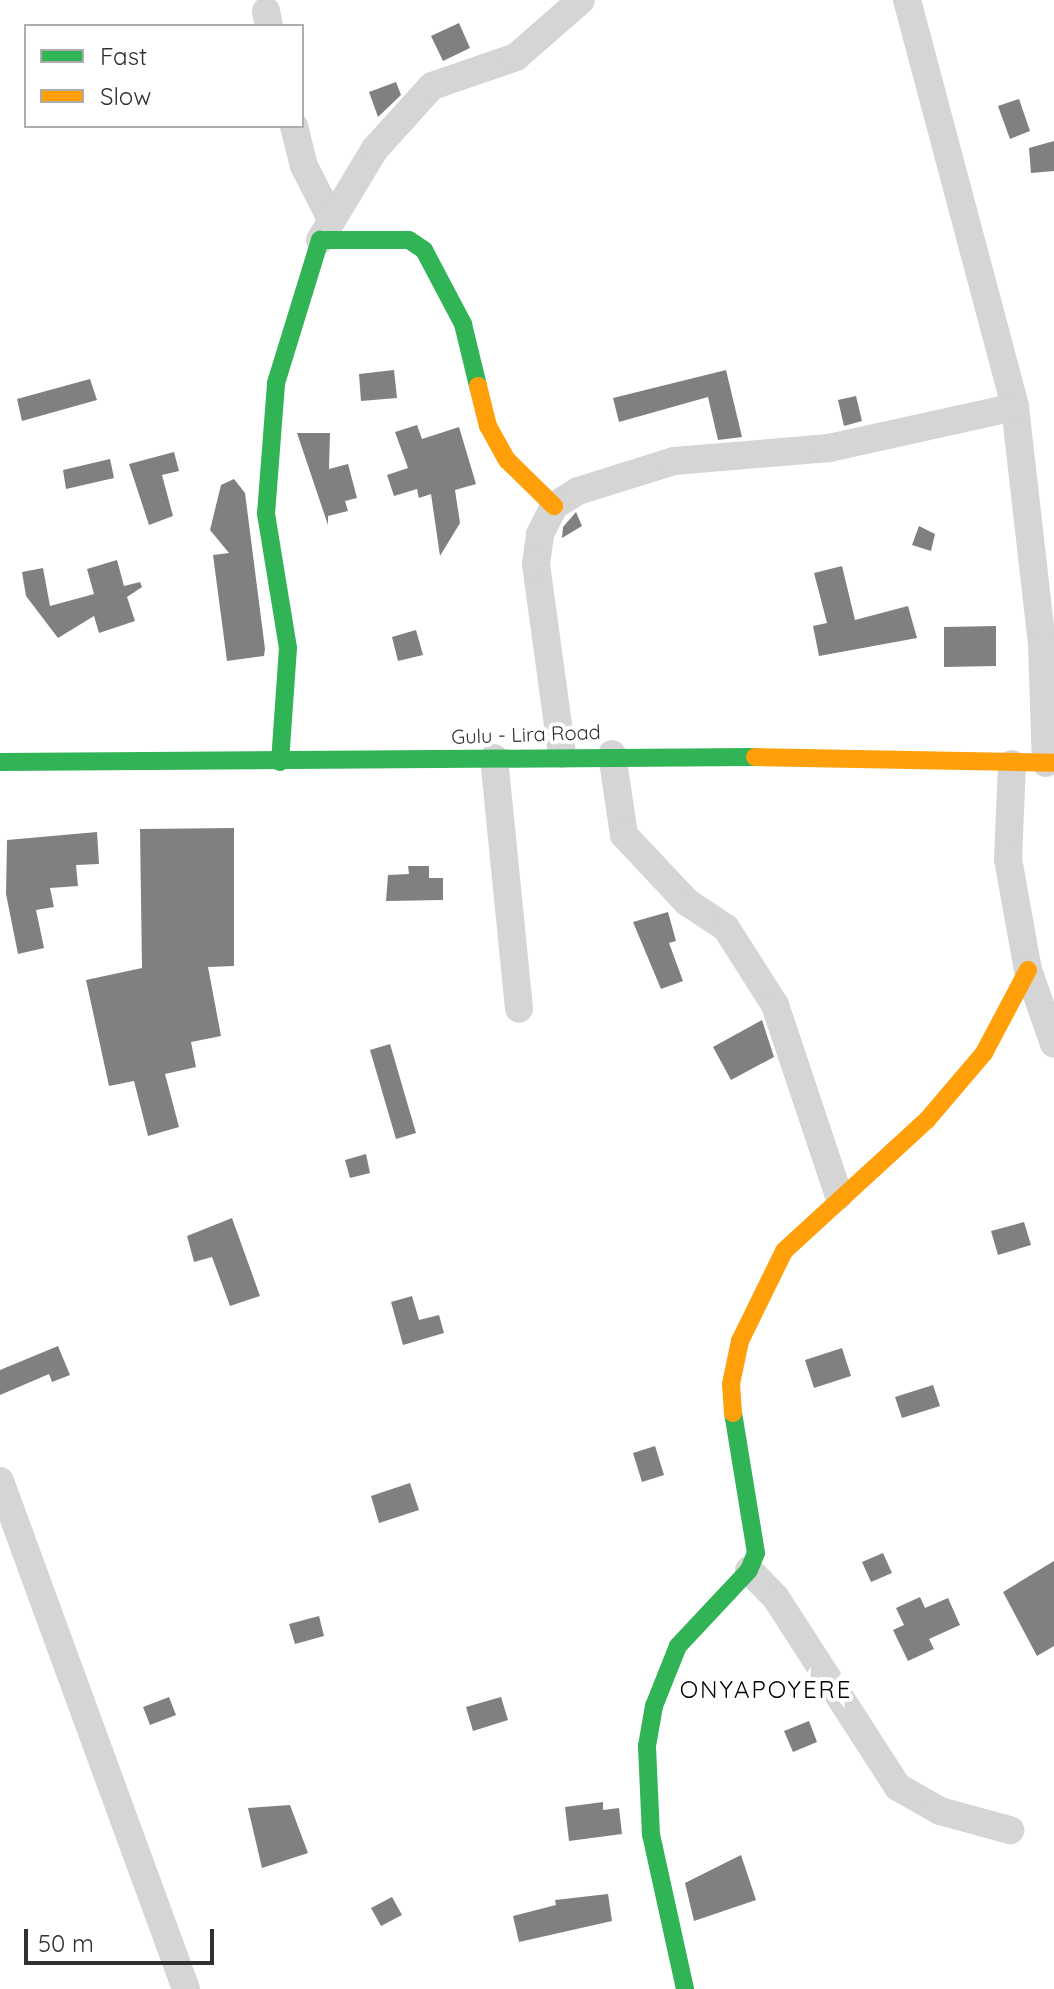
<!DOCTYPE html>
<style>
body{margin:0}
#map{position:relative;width:1054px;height:1989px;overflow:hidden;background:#fff;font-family:Quicksand,sans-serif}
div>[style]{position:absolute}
.building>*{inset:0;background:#808080}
.street>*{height:28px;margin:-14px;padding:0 14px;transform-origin:14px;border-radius:14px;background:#d5d5d5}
.fast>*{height:18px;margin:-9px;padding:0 9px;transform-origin:9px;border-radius:9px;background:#30b455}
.slow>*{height:18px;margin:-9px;padding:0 9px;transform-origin:9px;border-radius:9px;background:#ff9f0a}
span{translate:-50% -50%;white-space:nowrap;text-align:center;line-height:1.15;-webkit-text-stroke:8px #fff;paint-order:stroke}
.street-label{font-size:20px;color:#313131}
.quarter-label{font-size:24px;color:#000;letter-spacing:2px}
.legend{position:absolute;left:24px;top:24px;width:280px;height:104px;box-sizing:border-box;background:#fff;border:2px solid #adadad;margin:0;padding:10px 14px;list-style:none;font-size:24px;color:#313131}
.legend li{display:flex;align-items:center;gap:16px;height:40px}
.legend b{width:40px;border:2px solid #adadad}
.scale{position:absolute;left:24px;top:1929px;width:190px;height:36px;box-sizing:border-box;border:4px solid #313131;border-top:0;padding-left:10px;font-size:24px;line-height:28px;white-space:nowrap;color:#313131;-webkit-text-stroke:6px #fff;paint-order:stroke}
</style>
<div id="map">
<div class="building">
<div style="clip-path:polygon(459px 23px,470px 48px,443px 61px,431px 36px)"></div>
<div style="clip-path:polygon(396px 82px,401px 95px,378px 117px,369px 92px)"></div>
<div style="clip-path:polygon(1019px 99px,1030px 131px,1010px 139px,998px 106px)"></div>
<div style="clip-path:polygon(1054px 141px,1054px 171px,1031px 173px,1029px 148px)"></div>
<div style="clip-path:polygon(394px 370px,397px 398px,361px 401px,359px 374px)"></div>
<div style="clip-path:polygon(726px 370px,742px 437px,718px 440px,708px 397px,619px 422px,613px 398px)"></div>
<div style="clip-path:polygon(90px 379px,97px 400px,22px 421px,17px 399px)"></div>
<div style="clip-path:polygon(856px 396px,862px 421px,844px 426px,838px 400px)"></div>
<div style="clip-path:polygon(417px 425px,422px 439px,459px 427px,476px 484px,455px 490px,460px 523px,440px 556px,431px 494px,419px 498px,417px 489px,394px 496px,387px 475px,408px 468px,395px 432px)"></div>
<div style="clip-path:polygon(297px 433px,330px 433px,329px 469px,348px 464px,357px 498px,345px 501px,348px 511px,328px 516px,328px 525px)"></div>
<div style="clip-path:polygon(174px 452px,179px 471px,162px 475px,173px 516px,149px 525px,129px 464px)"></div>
<div style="clip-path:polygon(110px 459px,114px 478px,66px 489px,63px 470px)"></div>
<div style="clip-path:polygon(234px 479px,245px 493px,265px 649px,264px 656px,227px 661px,213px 555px,229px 553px,210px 530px,221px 485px)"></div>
<div style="clip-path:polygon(576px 512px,582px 526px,562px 538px,563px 527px)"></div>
<div style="clip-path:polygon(919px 526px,935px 534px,931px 551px,912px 545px)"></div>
<div style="clip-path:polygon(117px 560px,124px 586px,140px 582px,142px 587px,127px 597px,135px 621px,99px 633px,94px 616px,58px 638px,26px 596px,22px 572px,43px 568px,50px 606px,94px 594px,87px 569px)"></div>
<div style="clip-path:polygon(842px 566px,855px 620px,908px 606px,917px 638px,819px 656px,813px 626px,827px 623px,814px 573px)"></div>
<div style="clip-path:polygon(996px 626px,996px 666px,944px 667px,944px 627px)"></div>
<div style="clip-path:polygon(416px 630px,423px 655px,398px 661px,392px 637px)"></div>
<div style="clip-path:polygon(234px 828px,234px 966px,208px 967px,221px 1036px,191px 1042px,196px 1067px,165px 1074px,179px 1127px,148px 1136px,134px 1081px,109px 1086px,86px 980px,142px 968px,140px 829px)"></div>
<div style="clip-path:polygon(97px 832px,99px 864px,76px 865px,78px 886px,50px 888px,54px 907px,36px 910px,44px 948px,18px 954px,6px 894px,7px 840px)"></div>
<div style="clip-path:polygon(408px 866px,429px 866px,429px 878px,443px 878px,443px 900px,386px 901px,388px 875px,409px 874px)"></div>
<div style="clip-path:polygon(668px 912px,676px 941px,669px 943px,683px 981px,661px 989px,633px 922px)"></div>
<div style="clip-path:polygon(762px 1020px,774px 1057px,731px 1080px,713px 1047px)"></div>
<div style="clip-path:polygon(390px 1044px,416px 1133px,396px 1139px,370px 1050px)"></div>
<div style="clip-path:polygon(366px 1154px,370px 1173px,350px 1178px,345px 1160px)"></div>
<div style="clip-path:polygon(232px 1218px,260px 1296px,230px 1306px,212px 1257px,194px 1262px,187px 1236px)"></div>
<div style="clip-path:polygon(1024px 1222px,1031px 1245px,998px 1255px,991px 1231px)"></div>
<div style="clip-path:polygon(412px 1296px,419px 1320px,439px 1315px,444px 1333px,403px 1345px,391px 1302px)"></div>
<div style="clip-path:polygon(58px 1346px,70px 1375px,52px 1382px,49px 1374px,0 1395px,0 1370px)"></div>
<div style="clip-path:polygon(842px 1348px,851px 1376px,814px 1388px,805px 1360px)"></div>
<div style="clip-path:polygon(933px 1385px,940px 1406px,902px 1418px,895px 1397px)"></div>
<div style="clip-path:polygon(655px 1446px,664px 1475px,642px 1482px,633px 1453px)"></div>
<div style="clip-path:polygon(410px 1483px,419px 1510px,379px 1523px,371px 1496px)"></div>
<div style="clip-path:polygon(883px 1553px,892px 1573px,871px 1582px,862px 1562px)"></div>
<div style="clip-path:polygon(1054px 1561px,1054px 1646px,1037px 1656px,1003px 1592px)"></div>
<div style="clip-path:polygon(920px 1597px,925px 1608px,948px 1598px,960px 1625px,929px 1639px,934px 1649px,908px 1661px,893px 1630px,904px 1625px,896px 1608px)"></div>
<div style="clip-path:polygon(319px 1616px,324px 1636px,295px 1644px,289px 1624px)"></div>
<div style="clip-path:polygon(169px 1697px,176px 1715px,150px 1725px,143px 1707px)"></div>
<div style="clip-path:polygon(501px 1697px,508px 1720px,473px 1731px,466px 1707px)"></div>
<div style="clip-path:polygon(809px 1721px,817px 1742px,793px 1752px,784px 1731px)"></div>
<div style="clip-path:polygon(603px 1802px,603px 1810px,619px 1808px,622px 1834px,569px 1841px,565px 1807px)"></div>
<div style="clip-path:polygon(290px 1805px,308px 1853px,262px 1868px,248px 1808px)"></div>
<div style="clip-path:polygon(741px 1855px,756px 1900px,694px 1921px,685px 1883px)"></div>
<div style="clip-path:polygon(608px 1894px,612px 1921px,519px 1942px,513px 1916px,556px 1905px,555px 1900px)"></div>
<div style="clip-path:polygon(392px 1897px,402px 1915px,381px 1926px,371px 1908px)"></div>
</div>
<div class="street">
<div style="left:907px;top:0;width:421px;rotate:75.1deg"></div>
<div style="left:1015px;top:407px;width:240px;rotate:83.5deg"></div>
<div style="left:1042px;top:645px;width:118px;rotate:88.1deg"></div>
<div style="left:266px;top:11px;width:15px;rotate:79deg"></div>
<div style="left:294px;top:126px;width:41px;rotate:76deg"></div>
<div style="left:304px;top:166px;width:59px;rotate:63deg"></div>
<div style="left:320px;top:240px;width:106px;rotate:-58.9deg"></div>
<div style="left:375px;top:149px;width:85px;rotate:-47.9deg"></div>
<div style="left:432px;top:86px;width:89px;rotate:-19deg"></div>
<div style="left:516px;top:57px;width:86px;rotate:-41.2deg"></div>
<div style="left:562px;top:754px;width:192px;rotate:-97.8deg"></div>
<div style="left:536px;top:564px;width:30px;rotate:-82deg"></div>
<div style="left:540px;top:534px;width:31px;rotate:-63deg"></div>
<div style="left:554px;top:506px;width:28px;rotate:-32deg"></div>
<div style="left:578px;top:491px;width:101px;rotate:-17.4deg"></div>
<div style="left:674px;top:461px;width:156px;rotate:-4.8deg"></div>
<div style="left:829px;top:448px;width:190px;rotate:-12.4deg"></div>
<div style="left:612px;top:754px;width:82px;rotate:81.6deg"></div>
<div style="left:624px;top:835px;width:92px;rotate:46.8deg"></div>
<div style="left:687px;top:902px;width:47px;rotate:33.7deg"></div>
<div style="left:726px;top:928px;width:91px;rotate:57.5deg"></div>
<div style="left:775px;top:1005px;width:201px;rotate:71.5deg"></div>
<div style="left:494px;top:758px;width:252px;rotate:84.3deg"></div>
<div style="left:1012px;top:764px;width:95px;rotate:92.4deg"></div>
<div style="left:1008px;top:859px;width:113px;rotate:79.8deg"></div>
<div style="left:1028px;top:970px;width:78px;rotate:70.6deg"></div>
<div style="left:0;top:1481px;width:541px;rotate:69.89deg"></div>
<div style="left:749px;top:1570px;width:39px;rotate:46deg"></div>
<div style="left:776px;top:1598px;width:225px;rotate:57.2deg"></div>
<div style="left:898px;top:1787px;width:48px;rotate:29.7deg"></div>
<div style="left:940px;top:1811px;width:73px;rotate:15.2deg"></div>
</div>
<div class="fast">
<div style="left:0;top:762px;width:755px;rotate:-0.38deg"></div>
<div style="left:280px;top:762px;width:114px;rotate:-86deg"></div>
<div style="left:288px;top:648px;width:136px;rotate:-99.3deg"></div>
<div style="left:266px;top:514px;width:131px;rotate:-85.6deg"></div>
<div style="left:276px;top:383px;width:150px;rotate:-72.9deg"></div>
<div style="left:320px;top:240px;width:89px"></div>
<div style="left:409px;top:240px;width:18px;rotate:34deg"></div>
<div style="left:424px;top:250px;width:84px;rotate:62.2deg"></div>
<div style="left:463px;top:324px;width:64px;rotate:76.4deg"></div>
<div style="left:685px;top:1989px;width:158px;rotate:-102.4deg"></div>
<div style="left:651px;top:1835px;width:89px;rotate:-92.6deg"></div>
<div style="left:647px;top:1746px;width:41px;rotate:-80.1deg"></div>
<div style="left:654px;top:1706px;width:65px;rotate:-68.2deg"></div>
<div style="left:678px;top:1646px;width:104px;rotate:-46.9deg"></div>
<div style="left:749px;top:1570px;width:18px;rotate:-68deg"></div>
<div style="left:756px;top:1553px;width:142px;rotate:-99.3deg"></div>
</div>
<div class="slow">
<div style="left:478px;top:386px;width:41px;rotate:76deg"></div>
<div style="left:488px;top:426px;width:39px;rotate:61deg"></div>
<div style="left:507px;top:460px;width:66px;rotate:44.4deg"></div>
<div style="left:755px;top:757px;width:299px;rotate:1.1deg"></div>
<div style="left:733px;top:1413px;width:29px;rotate:-94deg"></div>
<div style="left:731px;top:1384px;width:44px;rotate:-78.2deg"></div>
<div style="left:740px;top:1341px;width:100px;rotate:-63.9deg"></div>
<div style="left:784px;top:1251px;width:194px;rotate:-42.5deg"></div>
<div style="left:927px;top:1120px;width:88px;rotate:-49.6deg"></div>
<div style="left:984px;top:1053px;width:94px;rotate:-62.1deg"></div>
</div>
<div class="street-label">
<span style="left:526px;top:734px;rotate:-2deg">Gulu - Lira Road</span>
</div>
<div class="quarter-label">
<span style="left:766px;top:1690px">ONYAPOYERE</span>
</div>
<ul class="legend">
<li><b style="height:10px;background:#30b455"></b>Fast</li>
<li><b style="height:10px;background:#ff9f0a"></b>Slow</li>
</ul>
<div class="scale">50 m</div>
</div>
